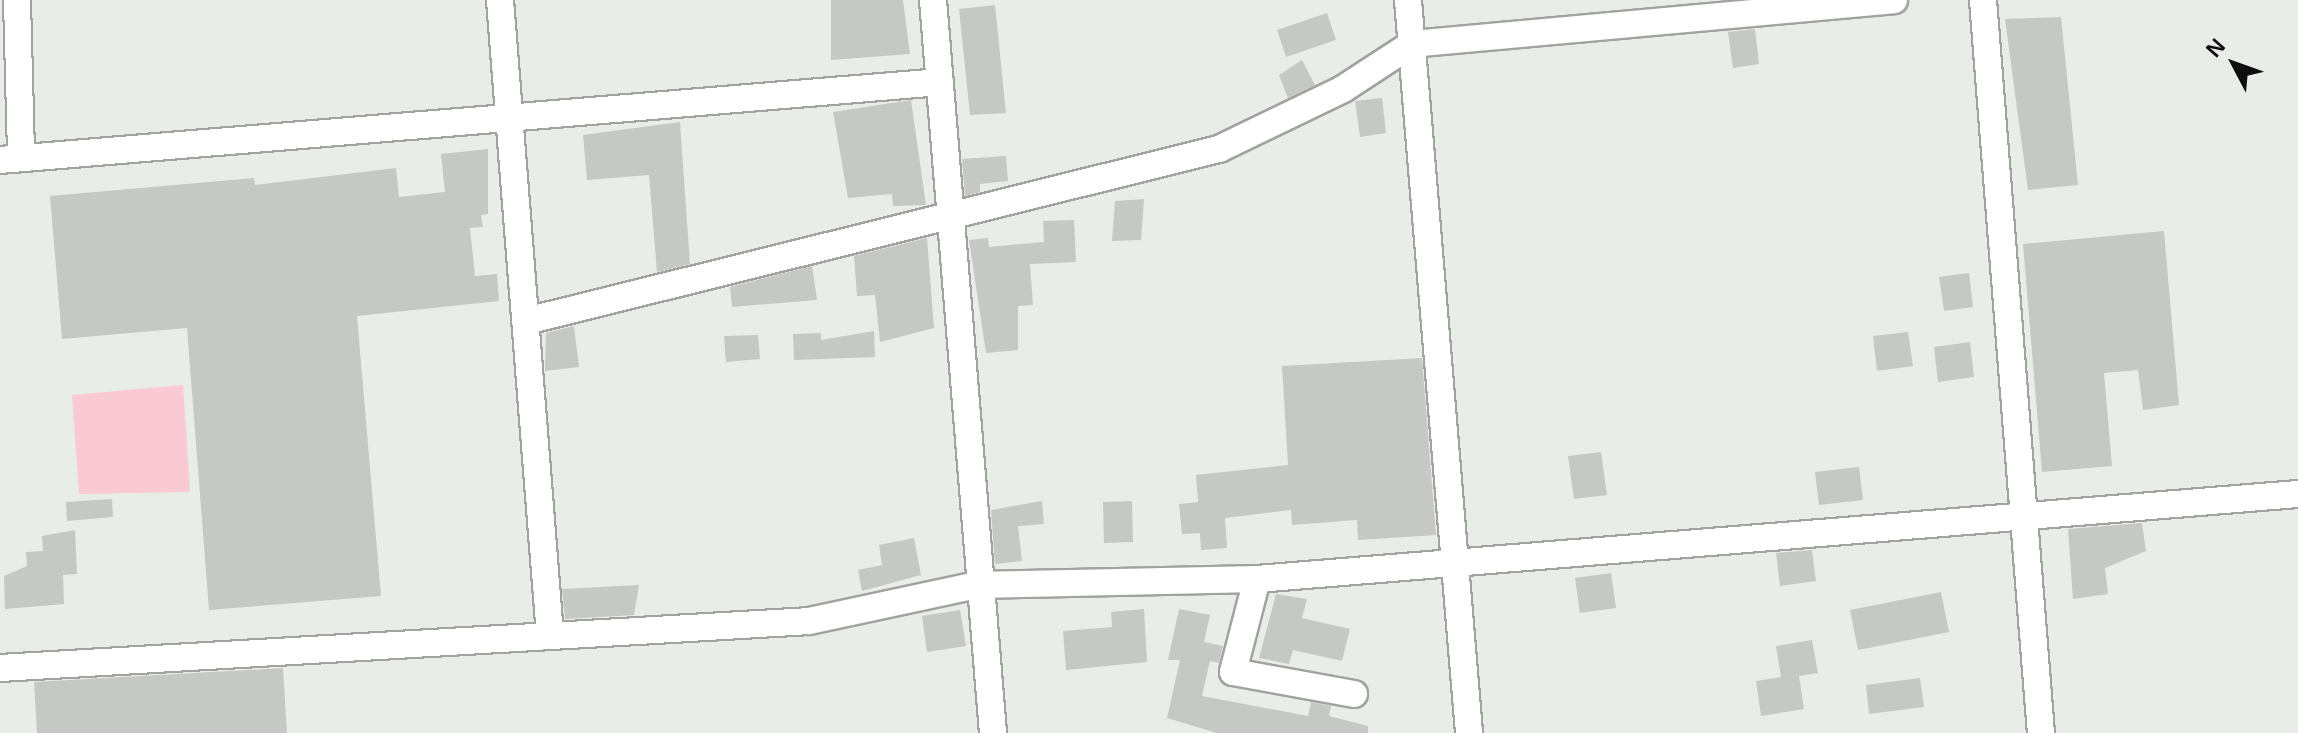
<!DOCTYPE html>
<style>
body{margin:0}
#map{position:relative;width:2298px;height:733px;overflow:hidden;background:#e9ede8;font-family:Helvetica,sans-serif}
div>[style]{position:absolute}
.green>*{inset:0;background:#f9c9d4}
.building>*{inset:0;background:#c5c8c4}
.roads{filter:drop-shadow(2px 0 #a0a39f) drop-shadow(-2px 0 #a0a39f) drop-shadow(0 2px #a0a39f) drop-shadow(0 -2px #a0a39f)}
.street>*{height:26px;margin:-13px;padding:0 13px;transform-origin:13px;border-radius:13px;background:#fff}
span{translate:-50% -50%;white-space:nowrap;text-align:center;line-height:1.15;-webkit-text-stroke:6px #e9ede8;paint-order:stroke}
.north{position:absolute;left:2194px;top:24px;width:80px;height:80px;-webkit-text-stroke:6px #e9ede8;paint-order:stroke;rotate:311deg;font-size:22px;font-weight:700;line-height:32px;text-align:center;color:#0d0e0d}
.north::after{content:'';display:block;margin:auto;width:28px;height:36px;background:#0d0e0d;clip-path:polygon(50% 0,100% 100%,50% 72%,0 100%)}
</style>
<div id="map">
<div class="green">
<div style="clip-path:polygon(183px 385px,190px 492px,79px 494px,72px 395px)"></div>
</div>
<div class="building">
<div style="clip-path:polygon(831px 0,903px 0,910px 54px,831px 60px)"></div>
<div style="clip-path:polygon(995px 5px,1006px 113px,970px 115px,959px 9px)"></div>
<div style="clip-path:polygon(1327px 13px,1336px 40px,1286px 57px,1277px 30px)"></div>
<div style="clip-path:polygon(2061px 17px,2078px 185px,2028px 190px,2005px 19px)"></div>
<div style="clip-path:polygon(1755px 29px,1759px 64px,1733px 68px,1728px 32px)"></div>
<div style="clip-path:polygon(1302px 60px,1315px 85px,1288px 98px,1279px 75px)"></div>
<div style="clip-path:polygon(1382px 98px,1386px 133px,1360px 137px,1355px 101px)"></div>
<div style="clip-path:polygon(911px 100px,926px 205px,893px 206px,892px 194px,848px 198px,833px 112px)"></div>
<div style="clip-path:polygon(680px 122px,690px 264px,657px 272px,649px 175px,587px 180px,583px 135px)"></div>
<div style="clip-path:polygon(488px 149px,488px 214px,481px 215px,483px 227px,470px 228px,475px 276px,497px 274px,499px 301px,357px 316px,381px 596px,209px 610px,187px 328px,62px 339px,50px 196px,254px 178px,255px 185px,396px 168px,399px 197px,445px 192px,441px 154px)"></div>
<div style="clip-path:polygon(1006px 156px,1008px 181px,980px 184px,980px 192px,965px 196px,962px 159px)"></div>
<div style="clip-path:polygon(1144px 199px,1141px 240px,1112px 241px,1115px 201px)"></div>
<div style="clip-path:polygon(1074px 220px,1076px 262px,1030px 264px,1033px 305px,1018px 306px,1018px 350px,986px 353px,969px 240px,988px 238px,989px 247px,1044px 242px,1043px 221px)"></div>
<div style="clip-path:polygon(2164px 231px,2179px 405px,2143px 410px,2138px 370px,2104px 373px,2112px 466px,2042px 472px,2023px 244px)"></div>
<div style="clip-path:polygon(927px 238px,934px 328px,880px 342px,875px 295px,857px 296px,854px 256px)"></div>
<div style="clip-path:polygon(812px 266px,817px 300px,732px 307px,730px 287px)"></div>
<div style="clip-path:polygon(1969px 273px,1973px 307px,1944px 311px,1939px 277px)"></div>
<div style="clip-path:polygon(574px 326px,579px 367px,545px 371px,546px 333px)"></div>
<div style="clip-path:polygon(874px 331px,875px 357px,794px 360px,793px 334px,821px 333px,821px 340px)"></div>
<div style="clip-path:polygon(1908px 332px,1913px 366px,1877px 371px,1873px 336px)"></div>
<div style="clip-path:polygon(758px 335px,760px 359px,726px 362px,724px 336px)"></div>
<div style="clip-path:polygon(1970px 342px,1974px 377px,1938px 382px,1934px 347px)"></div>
<div style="clip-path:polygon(1422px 358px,1436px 535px,1358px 540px,1357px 520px,1292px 525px,1291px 510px,1225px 518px,1227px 548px,1201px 550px,1200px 533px,1182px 534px,1179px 504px,1198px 502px,1196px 475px,1288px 465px,1282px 366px)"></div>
<div style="clip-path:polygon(1601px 452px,1607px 495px,1574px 499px,1568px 456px)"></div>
<div style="clip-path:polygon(1859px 467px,1863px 500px,1819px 505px,1815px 472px)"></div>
<div style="clip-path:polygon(112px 499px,113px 517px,67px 521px,66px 502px)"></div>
<div style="clip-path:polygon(1042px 501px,1044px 524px,1018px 526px,1022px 561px,995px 564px,991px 510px)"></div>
<div style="clip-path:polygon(1132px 501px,1133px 542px,1104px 543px,1103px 502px)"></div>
<div style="clip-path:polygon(2142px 523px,2146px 551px,2105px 568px,2108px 594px,2073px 599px,2068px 529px)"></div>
<div style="clip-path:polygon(75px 530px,77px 574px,63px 575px,64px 604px,5px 609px,4px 576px,27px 566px,26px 552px,43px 551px,42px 536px)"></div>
<div style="clip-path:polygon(914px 538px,921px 575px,862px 591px,858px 570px,882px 565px,879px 545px)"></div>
<div style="clip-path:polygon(1812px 550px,1816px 581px,1780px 586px,1776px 553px)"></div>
<div style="clip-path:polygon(1611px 573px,1616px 608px,1580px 613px,1575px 578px)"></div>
<div style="clip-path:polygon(639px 585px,634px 615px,565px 619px,562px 589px)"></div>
<div style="clip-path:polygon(1941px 592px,1949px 632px,1858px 650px,1850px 610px)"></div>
<div style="clip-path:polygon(1276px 594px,1307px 599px,1302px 618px,1350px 629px,1342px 661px,1293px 650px,1289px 664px,1259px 658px)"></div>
<div style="clip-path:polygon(1144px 609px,1147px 662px,1066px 670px,1063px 631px,1112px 627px,1111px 612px)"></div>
<div style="clip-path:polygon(1179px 609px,1210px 615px,1204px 642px,1223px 646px,1219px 663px,1210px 661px,1202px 696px,1308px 716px,1311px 702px,1331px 706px,1329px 716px,1368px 726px,1368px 733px,1217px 733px,1167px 718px,1180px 660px,1168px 660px)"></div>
<div style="clip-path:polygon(960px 610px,966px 646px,927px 652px,922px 616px)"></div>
<div style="clip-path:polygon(1812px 640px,1818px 673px,1799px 676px,1804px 709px,1761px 716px,1756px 681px,1781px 677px,1776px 646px)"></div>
<div style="clip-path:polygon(283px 668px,287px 733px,37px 733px,34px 682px)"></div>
<div style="clip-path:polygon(1920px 678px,1924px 707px,1869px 714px,1866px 685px)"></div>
</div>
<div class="roads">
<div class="street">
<div style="left:17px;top:0;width:158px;rotate:88.5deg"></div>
<div style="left:500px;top:0;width:638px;rotate:85.5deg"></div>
<div style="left:933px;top:0;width:735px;rotate:85.32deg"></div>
<div style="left:1408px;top:0;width:736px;rotate:85.24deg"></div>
<div style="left:1983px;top:0;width:735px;rotate:85.48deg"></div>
<div style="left:0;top:160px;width:943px;rotate:-4.74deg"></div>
<div style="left:526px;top:321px;width:714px;rotate:-13.94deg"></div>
<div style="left:1219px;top:149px;width:138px;rotate:-25.8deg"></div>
<div style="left:1343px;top:89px;width:82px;rotate:-33.1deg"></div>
<div style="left:1412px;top:44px;width:484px;rotate:-5.2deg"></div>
<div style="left:1257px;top:579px;width:96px;rotate:104.5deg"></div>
<div style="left:1233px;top:672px;width:123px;rotate:10.3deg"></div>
<div style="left:0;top:668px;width:810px;rotate:-3.32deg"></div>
<div style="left:809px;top:621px;width:172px;rotate:-12.1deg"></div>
<div style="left:977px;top:585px;width:280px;rotate:-1.2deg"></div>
<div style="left:1257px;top:579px;width:1044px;rotate:-4.67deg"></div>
</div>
</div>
<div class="north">N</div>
</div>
